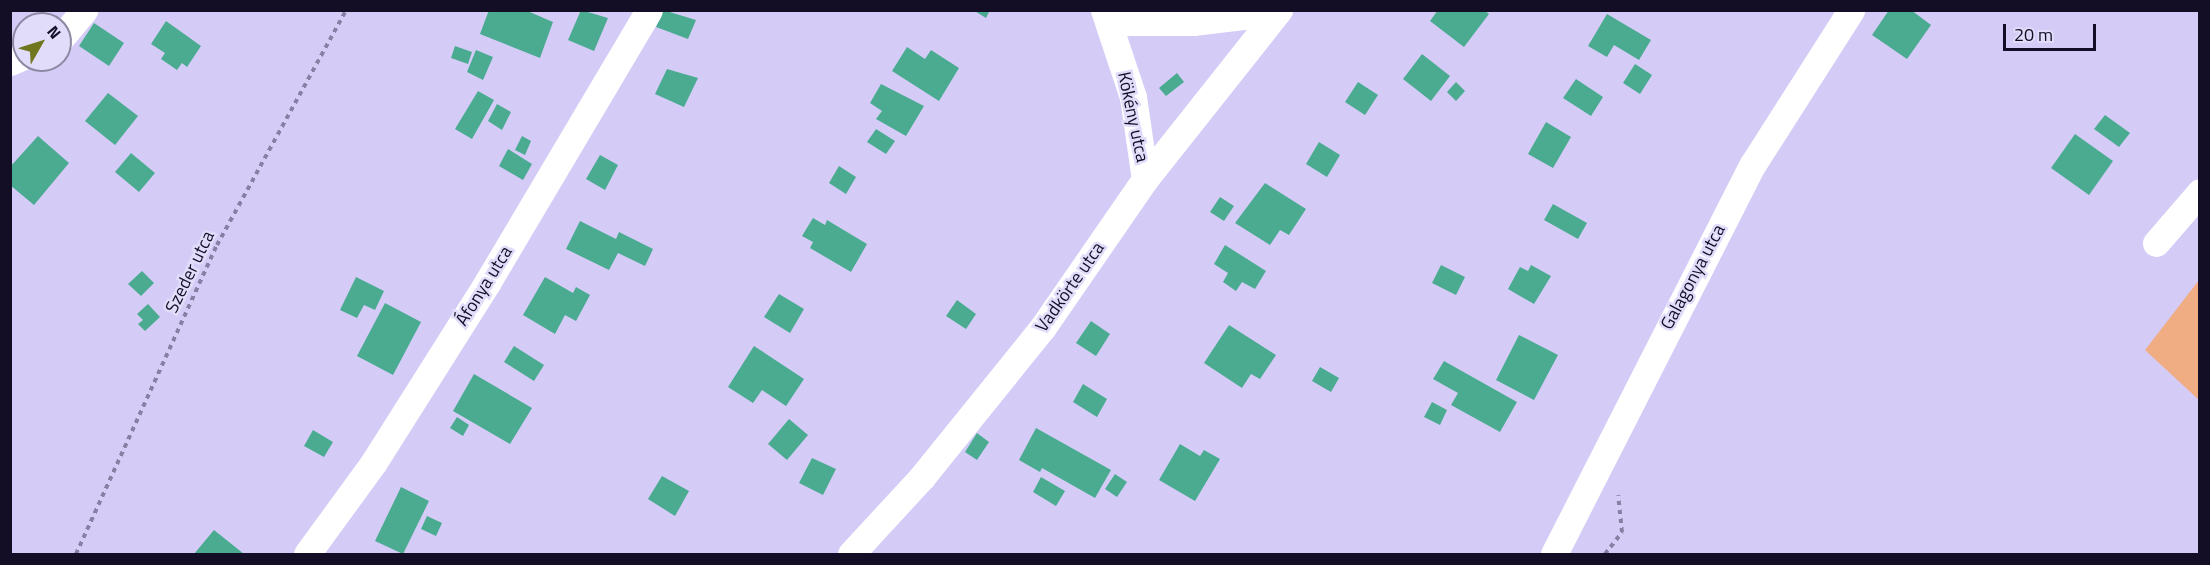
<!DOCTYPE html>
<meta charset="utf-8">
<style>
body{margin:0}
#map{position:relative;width:2210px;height:565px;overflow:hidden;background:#d4ccf7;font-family:"Titillium Web",sans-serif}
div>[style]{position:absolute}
.green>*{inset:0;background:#f0ac82}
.building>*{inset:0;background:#4bab91}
.path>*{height:4px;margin-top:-2px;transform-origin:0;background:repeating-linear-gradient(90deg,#8880a4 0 4.5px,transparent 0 9px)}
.minor>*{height:27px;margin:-13.5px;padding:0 13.5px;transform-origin:13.5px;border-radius:13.5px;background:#fff}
span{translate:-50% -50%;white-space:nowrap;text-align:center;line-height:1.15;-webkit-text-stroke:5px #e0dcf9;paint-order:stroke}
.street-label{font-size:18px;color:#140d26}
.frame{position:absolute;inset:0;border:12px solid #140d26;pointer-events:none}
.north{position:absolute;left:12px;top:12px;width:60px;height:60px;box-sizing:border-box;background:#e0dcf9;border:2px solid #8e89a5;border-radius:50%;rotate:51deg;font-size:16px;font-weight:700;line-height:24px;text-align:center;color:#140d26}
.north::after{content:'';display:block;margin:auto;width:21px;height:27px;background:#70761e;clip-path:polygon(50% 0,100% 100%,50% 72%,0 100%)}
.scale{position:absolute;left:2003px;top:24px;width:93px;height:27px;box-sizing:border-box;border:3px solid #140d26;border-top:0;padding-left:8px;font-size:18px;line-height:21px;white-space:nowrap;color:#140d26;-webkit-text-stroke:4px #e0dcf9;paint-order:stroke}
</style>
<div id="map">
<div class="green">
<div style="clip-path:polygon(2199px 280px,2200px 280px,2199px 400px,2145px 350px)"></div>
</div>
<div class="building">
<div style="clip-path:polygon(489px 10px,525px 10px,553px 22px,540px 58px,480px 34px)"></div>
<div style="clip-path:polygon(581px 10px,608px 18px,594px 51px,568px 40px)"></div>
<div style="clip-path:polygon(663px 10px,696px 20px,688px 39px,656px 27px)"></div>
<div style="clip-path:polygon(973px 10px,990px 10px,986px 18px)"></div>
<div style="clip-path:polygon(1438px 10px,1484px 10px,1489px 14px,1464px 47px,1430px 21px)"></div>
<div style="clip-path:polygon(1889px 10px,1911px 10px,1931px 25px,1907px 59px,1872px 35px)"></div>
<div style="clip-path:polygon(1607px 14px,1651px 40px,1639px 60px,1614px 45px,1607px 57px,1588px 46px)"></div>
<div style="clip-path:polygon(166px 21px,201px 46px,187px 67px,182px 63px,177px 70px,161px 59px,165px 53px,151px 44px)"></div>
<div style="clip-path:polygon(94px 23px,124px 43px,109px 66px,79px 46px)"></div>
<div style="clip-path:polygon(455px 46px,472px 52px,468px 64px,451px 58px)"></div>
<div style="clip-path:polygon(907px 47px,925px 59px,931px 50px,959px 68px,939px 101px,892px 71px)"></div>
<div style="clip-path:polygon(476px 50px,493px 57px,483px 80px,467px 72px)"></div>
<div style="clip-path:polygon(1422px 54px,1450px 76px,1431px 101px,1403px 79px)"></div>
<div style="clip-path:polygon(1635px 64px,1652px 75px,1640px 94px,1623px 83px)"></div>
<div style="clip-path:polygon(667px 69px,698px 78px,684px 107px,655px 94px)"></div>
<div style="clip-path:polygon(1177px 73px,1184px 82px,1166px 96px,1159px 88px)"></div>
<div style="clip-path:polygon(1576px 79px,1603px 97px,1591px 116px,1563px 98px)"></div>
<div style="clip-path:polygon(1358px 82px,1378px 95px,1365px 115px,1345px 102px)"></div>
<div style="clip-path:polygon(1456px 82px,1465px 91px,1456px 101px,1447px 92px)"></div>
<div style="clip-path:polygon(881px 84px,924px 106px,906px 136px,876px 119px,882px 111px,870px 103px)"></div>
<div style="clip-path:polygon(478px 91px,494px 100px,472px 139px,455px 129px)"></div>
<div style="clip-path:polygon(108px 93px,138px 116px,115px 145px,85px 121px)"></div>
<div style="clip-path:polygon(497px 104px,511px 112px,502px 130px,488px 121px)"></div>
<div style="clip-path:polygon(2105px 115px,2130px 133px,2119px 147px,2094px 129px)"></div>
<div style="clip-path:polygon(1546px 122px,1571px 137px,1553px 168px,1528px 154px)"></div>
<div style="clip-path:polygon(876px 129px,895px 141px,886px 154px,867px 142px)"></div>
<div style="clip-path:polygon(2075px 134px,2113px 161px,2089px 195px,2051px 168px)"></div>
<div style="clip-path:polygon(38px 136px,69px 163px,34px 205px,10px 185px,10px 167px)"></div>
<div style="clip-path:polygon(522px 136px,531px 141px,525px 155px,515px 150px)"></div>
<div style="clip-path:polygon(1319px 142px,1340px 155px,1327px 177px,1306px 164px)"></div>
<div style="clip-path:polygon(508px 149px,532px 164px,523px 180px,499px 166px)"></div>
<div style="clip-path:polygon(131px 153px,155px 173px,139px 192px,115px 172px)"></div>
<div style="clip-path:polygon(600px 155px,618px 165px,605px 190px,586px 179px)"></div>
<div style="clip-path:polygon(839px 166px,856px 177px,846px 194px,829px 183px)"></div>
<div style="clip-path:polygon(1265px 183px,1306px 209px,1289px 235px,1280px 230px,1270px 245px,1235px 223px)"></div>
<div style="clip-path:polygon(1220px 197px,1234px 206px,1224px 221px,1210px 212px)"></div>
<div style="clip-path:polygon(1553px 204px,1587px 223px,1578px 239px,1544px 220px)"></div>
<div style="clip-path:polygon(813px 218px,825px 225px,827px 220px,867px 244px,851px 272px,810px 248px,813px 242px,802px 236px)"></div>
<div style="clip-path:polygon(580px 221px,616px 239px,619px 232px,653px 249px,645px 266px,618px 253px,609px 270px,566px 249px)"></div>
<div style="clip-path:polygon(1225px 245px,1266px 271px,1255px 289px,1242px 282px,1236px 291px,1223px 282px,1228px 273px,1214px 264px)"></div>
<div style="clip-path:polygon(1441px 265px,1465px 277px,1456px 295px,1432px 283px)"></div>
<div style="clip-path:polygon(1531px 265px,1551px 276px,1534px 304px,1508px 289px,1520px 267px,1528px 271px)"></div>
<div style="clip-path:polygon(142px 271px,154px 283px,141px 296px,128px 284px)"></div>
<div style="clip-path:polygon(356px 277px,384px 291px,375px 310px,364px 305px,357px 318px,340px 310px)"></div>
<div style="clip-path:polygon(545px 277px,573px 293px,576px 287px,590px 295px,576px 321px,565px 315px,555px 334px,523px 315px)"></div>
<div style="clip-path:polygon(779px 294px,804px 309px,790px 333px,764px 317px)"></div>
<div style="clip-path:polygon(957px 300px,976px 314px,966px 329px,946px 316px)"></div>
<div style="clip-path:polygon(385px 303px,421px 322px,393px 375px,357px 356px)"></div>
<div style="clip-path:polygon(148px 304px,160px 317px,145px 331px,138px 324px,143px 320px,137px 314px)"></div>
<div style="clip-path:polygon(1091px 321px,1110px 334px,1096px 356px,1076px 343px)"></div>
<div style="clip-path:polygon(1229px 325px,1276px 355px,1260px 379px,1251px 374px,1242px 388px,1204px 363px)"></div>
<div style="clip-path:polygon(1519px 335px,1558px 355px,1534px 400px,1496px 380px)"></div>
<div style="clip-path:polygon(514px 346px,544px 365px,534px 381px,504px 362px)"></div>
<div style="clip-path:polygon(754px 346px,804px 379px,786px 406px,762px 390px,753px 403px,728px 387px)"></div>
<div style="clip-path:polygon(1444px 361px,1517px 402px,1500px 432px,1451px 405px,1458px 393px,1433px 379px)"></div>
<div style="clip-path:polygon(1320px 367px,1339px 378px,1331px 392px,1312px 381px)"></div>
<div style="clip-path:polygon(474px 374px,532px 408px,510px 444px,453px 411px)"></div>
<div style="clip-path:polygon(1083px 384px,1107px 399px,1097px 417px,1073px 402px)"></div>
<div style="clip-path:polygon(1432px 402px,1447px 410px,1440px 425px,1424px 417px)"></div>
<div style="clip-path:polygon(457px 417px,469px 425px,463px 436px,450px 428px)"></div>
<div style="clip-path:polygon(789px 419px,808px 435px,787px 460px,768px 444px)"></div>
<div style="clip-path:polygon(1036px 428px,1111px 470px,1095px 498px,1042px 468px,1040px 472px,1019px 460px)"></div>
<div style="clip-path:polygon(313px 430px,333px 442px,324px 457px,304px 446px)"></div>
<div style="clip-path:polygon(977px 433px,989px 442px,977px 460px,965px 452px)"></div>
<div style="clip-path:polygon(1180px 444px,1200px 456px,1204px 450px,1220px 459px,1195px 501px,1159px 480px)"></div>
<div style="clip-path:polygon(812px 458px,836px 469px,823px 495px,799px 483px)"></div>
<div style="clip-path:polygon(1115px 474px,1127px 482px,1117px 497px,1105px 489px)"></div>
<div style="clip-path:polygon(662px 476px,689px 491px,675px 516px,648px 499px)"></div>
<div style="clip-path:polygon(1041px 477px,1065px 491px,1056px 506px,1033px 492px)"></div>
<div style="clip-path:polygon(401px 487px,429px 501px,403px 554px,375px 541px)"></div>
<div style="clip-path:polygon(427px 516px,442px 523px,436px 536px,421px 529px)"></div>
<div style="clip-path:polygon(214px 530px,244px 554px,194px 554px)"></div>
</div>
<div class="path">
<div style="left:76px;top:554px;width:340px;rotate:-65.5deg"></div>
<div style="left:217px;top:245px;width:268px;rotate:-61.2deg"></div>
<div style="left:1605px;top:554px;width:28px;rotate:-52deg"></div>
<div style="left:1622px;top:532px;width:37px;rotate:-96deg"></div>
</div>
<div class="minor">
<div style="left:1104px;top:10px;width:92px;rotate:71.6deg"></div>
<div style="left:1133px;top:97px;width:83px;rotate:81.7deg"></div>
<div style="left:1109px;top:22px;width:84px"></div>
<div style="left:1193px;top:22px;width:85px;rotate:-6.8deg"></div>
<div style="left:60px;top:39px;width:38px;rotate:-50deg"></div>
<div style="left:10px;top:62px;width:15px;rotate:-23deg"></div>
<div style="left:2156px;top:243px;width:67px;rotate:-49.2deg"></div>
<div style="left:307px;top:554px;width:114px;rotate:-53.9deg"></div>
<div style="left:374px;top:462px;width:212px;rotate:-57.7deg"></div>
<div style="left:487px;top:283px;width:317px;rotate:-59.3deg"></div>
<div style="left:851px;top:554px;width:105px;rotate:-47.3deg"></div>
<div style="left:922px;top:477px;width:193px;rotate:-51.1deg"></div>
<div style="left:1043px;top:327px;width:180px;rotate:-55.4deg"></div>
<div style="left:1145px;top:179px;width:216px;rotate:-51.6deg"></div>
<div style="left:1554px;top:554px;width:438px;rotate:-63deg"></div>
<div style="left:1753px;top:164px;width:183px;rotate:-57.5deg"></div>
</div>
<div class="street-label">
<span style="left:1133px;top:117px;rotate:78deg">Kökény utca</span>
<span style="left:190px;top:272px;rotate:-64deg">Szeder utca</span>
<span style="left:1693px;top:277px;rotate:-62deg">Galagonya utca</span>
<span style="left:484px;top:286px;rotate:-58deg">Áfonya utca</span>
<span style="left:1070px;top:287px;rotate:-55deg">Vadkörte utca</span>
</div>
<div class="frame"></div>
<div class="north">N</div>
<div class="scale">20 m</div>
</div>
